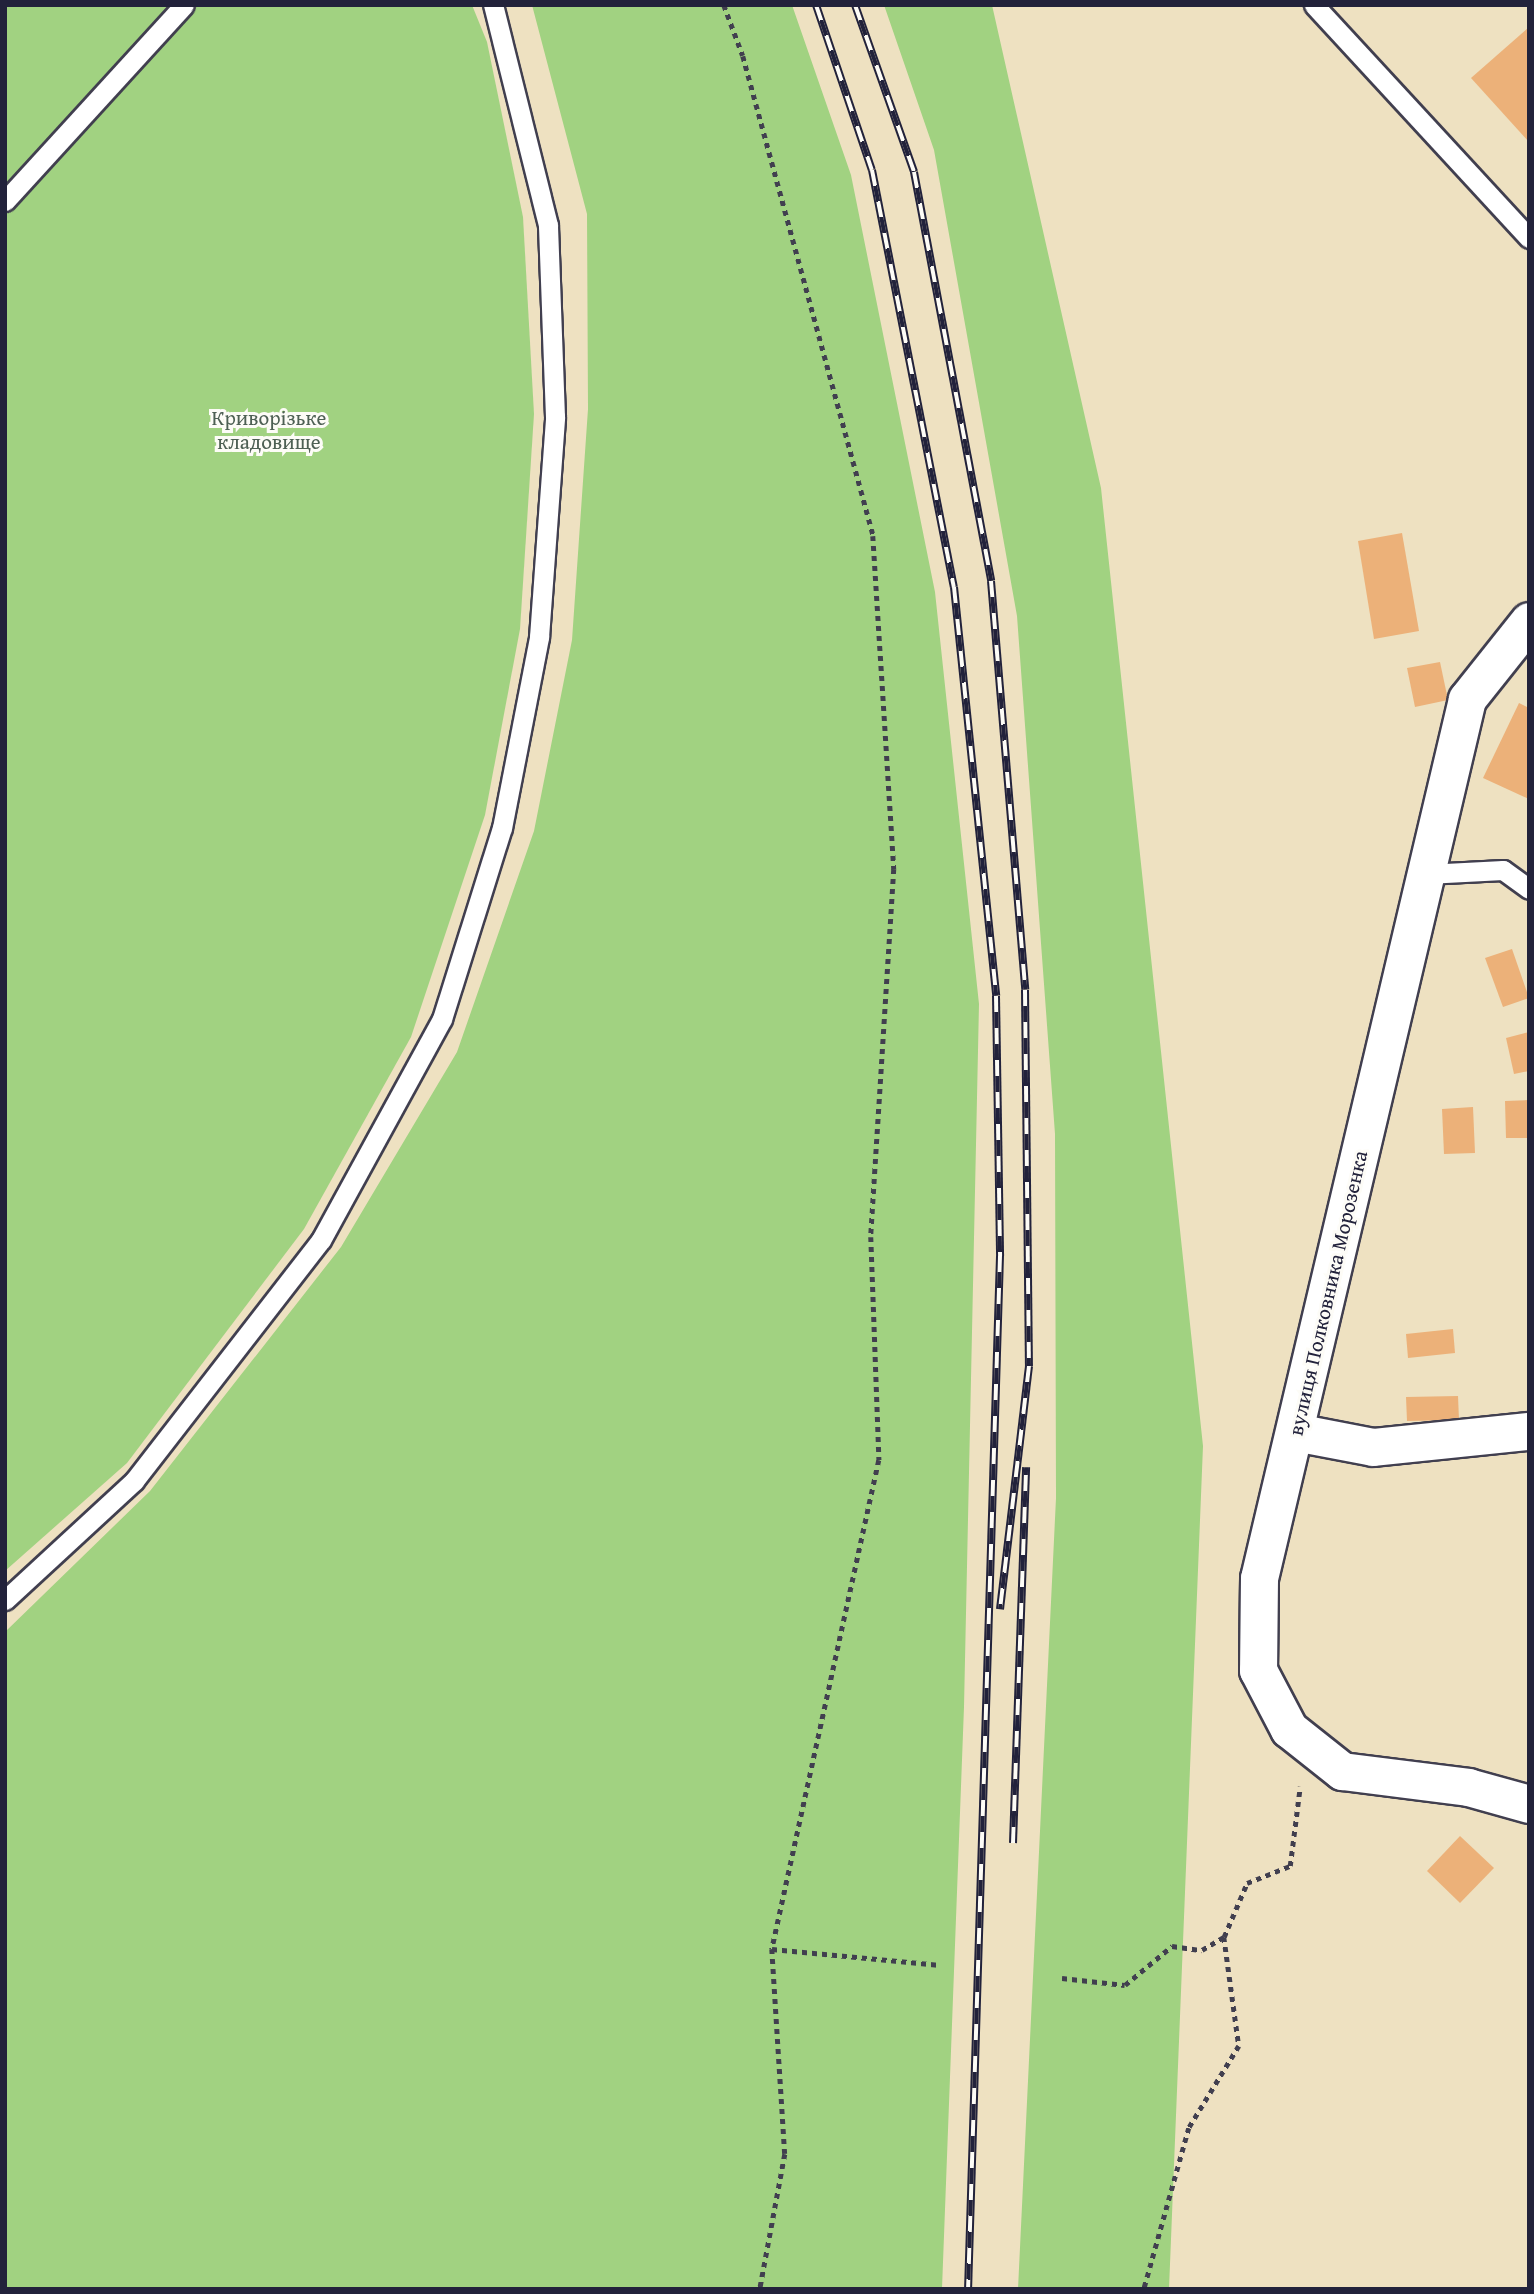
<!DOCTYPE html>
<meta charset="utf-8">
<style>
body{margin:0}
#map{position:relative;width:1534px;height:2294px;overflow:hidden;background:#eee1c1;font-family:"Gentium Book Plus",serif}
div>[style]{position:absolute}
.green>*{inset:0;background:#a1d281}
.building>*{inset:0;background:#ecb179}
.path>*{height:4.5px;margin-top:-2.25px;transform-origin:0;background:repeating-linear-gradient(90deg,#413f4f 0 5px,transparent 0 10px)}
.roads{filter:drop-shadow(2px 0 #413f4f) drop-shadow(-2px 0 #413f4f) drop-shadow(0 2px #413f4f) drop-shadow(0 -2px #413f4f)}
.lane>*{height:19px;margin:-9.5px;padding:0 9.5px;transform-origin:9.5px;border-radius:9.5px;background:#fff}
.street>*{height:37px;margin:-18.5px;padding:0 18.5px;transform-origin:18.5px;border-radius:18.5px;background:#fff}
.rail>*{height:8px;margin-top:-4px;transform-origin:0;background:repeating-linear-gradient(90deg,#fdfcf7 0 16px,#22223b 0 32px);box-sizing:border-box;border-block:2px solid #22223b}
span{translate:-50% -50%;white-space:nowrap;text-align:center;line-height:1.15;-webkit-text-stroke:6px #fdfcf7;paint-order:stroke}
.park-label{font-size:21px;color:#4e6054}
.street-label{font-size:21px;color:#22223b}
.frame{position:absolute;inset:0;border:7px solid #22223b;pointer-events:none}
</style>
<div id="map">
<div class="green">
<div style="clip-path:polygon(5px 5px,472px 5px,487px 42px,523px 217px,534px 414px,520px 629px,485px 815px,411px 1037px,304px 1229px,127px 1463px,5px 1571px)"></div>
<div style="clip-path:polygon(532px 5px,792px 5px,851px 175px,935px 592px,979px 1004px,964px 1707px,942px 2289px,5px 2289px,5px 1632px,150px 1491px,341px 1247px,457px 1052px,534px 831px,572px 640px,588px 409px,587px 214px)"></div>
<div style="clip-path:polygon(884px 5px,992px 5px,1101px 488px,1203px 1446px,1169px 2289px,1018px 2289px,1056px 1498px,1055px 1134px,1017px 616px,934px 150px)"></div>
</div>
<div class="building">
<div style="clip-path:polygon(1529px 27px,1529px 142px,1471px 78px)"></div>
<div style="clip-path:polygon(1402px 533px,1419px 631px,1374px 639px,1358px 541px)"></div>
<div style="clip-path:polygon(1440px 662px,1448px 700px,1415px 707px,1407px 668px)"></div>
<div style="clip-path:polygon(1519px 703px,1529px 708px,1529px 799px,1483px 778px)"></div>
<div style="clip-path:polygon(1512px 949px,1529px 998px,1503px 1007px,1485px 958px)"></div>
<div style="clip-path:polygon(1529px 1032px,1529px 1071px,1514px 1074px,1506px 1038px)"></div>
<div style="clip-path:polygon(1529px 1100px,1529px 1138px,1506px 1138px,1505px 1101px)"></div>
<div style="clip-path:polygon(1473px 1107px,1475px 1153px,1444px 1154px,1442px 1109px)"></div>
<div style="clip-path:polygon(1453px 1329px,1455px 1353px,1408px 1358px,1406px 1334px)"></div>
<div style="clip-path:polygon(1458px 1396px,1459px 1420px,1407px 1421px,1406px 1397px)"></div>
<div style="clip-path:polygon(1460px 1836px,1494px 1868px,1460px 1903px,1427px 1871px)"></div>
</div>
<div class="path">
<div style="left:724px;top:5px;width:54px;rotate:69.6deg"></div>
<div style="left:743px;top:56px;width:497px;rotate:74.8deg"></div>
<div style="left:873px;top:536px;width:334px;rotate:86.4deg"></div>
<div style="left:894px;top:869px;width:369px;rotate:93.6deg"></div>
<div style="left:871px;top:1237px;width:223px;rotate:87.9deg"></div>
<div style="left:879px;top:1460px;width:501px;rotate:102.34deg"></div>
<div style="left:772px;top:1949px;width:205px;rotate:86.4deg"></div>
<div style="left:785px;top:2154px;width:137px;rotate:100.5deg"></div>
<div style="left:1224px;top:1937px;width:59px;rotate:-66.9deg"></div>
<div style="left:1247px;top:1883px;width:46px;rotate:-21.6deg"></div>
<div style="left:1290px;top:1866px;width:80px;rotate:-82.8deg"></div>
<div style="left:772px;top:1949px;width:169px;rotate:5.4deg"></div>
<div style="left:1062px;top:1978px;width:63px;rotate:6.3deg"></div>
<div style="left:1125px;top:1985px;width:61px;rotate:-39.7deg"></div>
<div style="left:1172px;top:1946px;width:30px;rotate:8deg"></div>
<div style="left:1202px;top:1950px;width:26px;rotate:-31deg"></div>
<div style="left:1224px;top:1937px;width:110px;rotate:82.2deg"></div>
<div style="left:1239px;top:2046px;width:96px;rotate:121.4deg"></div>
<div style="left:1189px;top:2128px;width:167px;rotate:105.6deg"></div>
</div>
<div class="roads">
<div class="lane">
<div style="left:1314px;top:5px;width:317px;rotate:47.3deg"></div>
<div style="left:5px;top:201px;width:265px;rotate:-47.6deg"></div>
<div style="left:1426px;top:874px;width:77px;rotate:-3deg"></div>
<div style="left:1503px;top:870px;width:32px;rotate:36deg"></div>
<div style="left:5px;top:1600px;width:176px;rotate:-42.7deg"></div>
<div style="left:134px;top:1481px;width:305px;rotate:-52.2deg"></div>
<div style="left:321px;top:1240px;width:252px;rotate:-61.3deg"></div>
<div style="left:442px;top:1019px;width:200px;rotate:-72.6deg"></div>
<div style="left:502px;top:828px;width:195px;rotate:-79deg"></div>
<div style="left:539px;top:637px;width:221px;rotate:-85.8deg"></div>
<div style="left:555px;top:417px;width:192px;rotate:-92.1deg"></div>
<div style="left:548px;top:225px;width:227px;rotate:-104deg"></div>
</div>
<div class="street">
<div style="left:1529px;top:621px;width:100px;rotate:128.5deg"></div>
<div style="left:1467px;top:699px;width:903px;rotate:103.31deg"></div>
<div style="left:1259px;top:1578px;width:92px;rotate:90.6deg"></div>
<div style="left:1258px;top:1670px;width:67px;rotate:62.3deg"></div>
<div style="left:1289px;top:1729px;width:68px;rotate:38.4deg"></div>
<div style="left:1342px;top:1771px;width:127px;rotate:7.2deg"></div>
<div style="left:1468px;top:1787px;width:63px;rotate:15.6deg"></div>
<div style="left:1295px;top:1432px;width:79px;rotate:10.9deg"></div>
<div style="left:1373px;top:1447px;width:157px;rotate:-5.9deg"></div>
</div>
</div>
<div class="rail">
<div style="left:816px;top:5px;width:174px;rotate:71.3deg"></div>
<div style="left:872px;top:170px;width:425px;rotate:78.9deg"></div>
<div style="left:954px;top:587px;width:411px;rotate:84.1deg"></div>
<div style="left:996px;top:996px;width:260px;rotate:89.1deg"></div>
<div style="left:1000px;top:1256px;width:1033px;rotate:91.77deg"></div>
<div style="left:855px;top:5px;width:177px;rotate:70.5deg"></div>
<div style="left:914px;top:172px;width:416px;rotate:79.3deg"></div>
<div style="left:991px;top:581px;width:410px;rotate:85.2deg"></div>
<div style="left:1025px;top:990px;width:376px;rotate:89.4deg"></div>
<div style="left:1029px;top:1366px;width:245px;rotate:96.8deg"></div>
<div style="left:1013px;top:1843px;width:376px;rotate:-88deg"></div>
</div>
<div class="park-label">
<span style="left:269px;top:430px">Криворізьке<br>кладовище</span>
</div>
<div class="street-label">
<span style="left:1328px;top:1293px;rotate:-77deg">вулиця Полковника Морозенка</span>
</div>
<div class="frame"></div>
</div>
